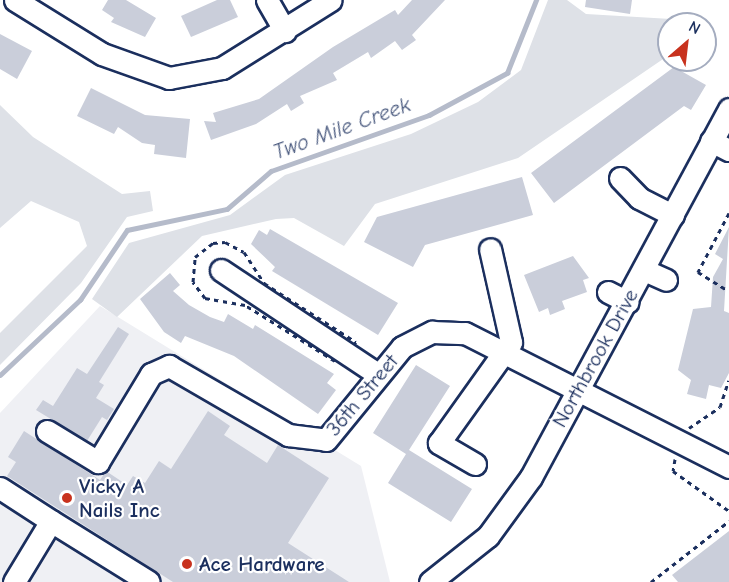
<!DOCTYPE html>
<style>
body{margin:0}
#map{position:relative;width:729px;height:582px;overflow:hidden;background:#fff;font-family:"Comic Neue",sans-serif}
div>[style]{position:absolute}
.built>*{inset:0;background:#eff0f4}
.green>*{inset:0;background:#dee1e7}
.stream>*{height:4.5px;margin:-2.25px;padding:0 2.25px;transform-origin:2.25px;border-radius:2.25px;background:#b5bbca}
.building>*{inset:0;background:#caceda}
.path>*{height:3px;margin-top:-1.5px;transform-origin:0;background:repeating-linear-gradient(90deg,#1b2f5e 0 4.5px,transparent 0 9px)}
.roads{filter:drop-shadow(2px 0 #1b2f5e) drop-shadow(-2px 0 #1b2f5e) drop-shadow(0 2px #1b2f5e) drop-shadow(0 -2px #1b2f5e)}
.minor>*{height:21px;margin:-10.5px;padding:0 10.5px;transform-origin:10.5px;border-radius:10.5px;background:#fff}
.dots>*{width:16px;height:16px;translate:-50% -50%;box-sizing:border-box;border:3px solid #fff;border-radius:50%}
span{translate:-50% -50%;white-space:nowrap;text-align:center;line-height:1.15;-webkit-text-stroke:4.5px #fff;paint-order:stroke}
.street-label{font-size:21px;color:#1b2f5e}
.poi-label{font-size:21px;color:#1b2f5e;font-weight:700}
.left{translate:0 -50%;text-align:left}
.water-label{font-size:22px;color:#49597e;font-style:italic}
.north{position:absolute;left:657px;top:12px;width:60px;height:60px;box-sizing:border-box;background:#fff;border:2px solid #a4acbf;border-radius:50%;rotate:28deg;font-size:16px;font-weight:700;line-height:24px;text-align:center;color:#1b2f5e}
.north::after{content:'';display:block;margin:auto;width:21px;height:27px;background:#c8321e;clip-path:polygon(50% 0,100% 100%,50% 72%,0 100%)}
</style>
<div id="map">
<div class="built">
<div style="clip-path:polygon(100px 306px,361px 466px,390px 582px,0 582px,0 413px)"></div>
</div>
<div class="green">
<div style="clip-path:polygon(548px 0,567px 0,586px 14px,671px 19px,669px 55px,518px 158px,375px 204px,344px 246px,294px 218px,276px 219px,202px 236px,117px 317px,92px 299px,129px 243px,230px 215px,285px 175px,411px 134px,478px 102px,521px 70px)"></div>
<div style="clip-path:polygon(0 105px,33px 137px,122px 194px,150px 191px,153px 211px,127px 217px,81px 283px,0 365px,0 333px,87px 246px,79px 222px,31px 201px,0 228px)"></div>
</div>
<div class="stream">
<div style="left:0;top:375px;width:110px;rotate:-43.2deg"></div>
<div style="left:80px;top:300px;width:84px;rotate:-56.1deg"></div>
<div style="left:127px;top:230px;width:102px;rotate:-11.9deg"></div>
<div style="left:227px;top:209px;width:58px;rotate:-40.8deg"></div>
<div style="left:271px;top:171px;width:168px;rotate:-19.5deg"></div>
<div style="left:429px;top:115px;width:89px;rotate:-28.3deg"></div>
<div style="left:507px;top:73px;width:79px;rotate:-68.3deg"></div>
</div>
<div class="building">
<div style="clip-path:polygon(108px 0,126px 0,156px 18px,145px 37px,111px 22px,114px 18px,102px 10px)"></div>
<div style="clip-path:polygon(217px 0,230px 0,238px 17px,191px 37px,181px 16px)"></div>
<div style="clip-path:polygon(412px 0,445px 0,412px 35px,416px 40px,402px 50px,395px 41px,371px 58px,368px 52px,333px 73px,337px 80px,300px 96px,304px 103px,291px 111px,287px 104px,256px 124px,211px 140px,204px 121px,216px 122px,213px 113px,259px 99px,333px 47px,395px 10px,398px 15px)"></div>
<div style="clip-path:polygon(586px 0,632px 0,630px 14px,585px 7px)"></div>
<div style="clip-path:polygon(0 34px,32px 51px,17px 79px,0 69px)"></div>
<div style="clip-path:polygon(674px 67px,706px 85px,691px 110px,684px 106px,554px 203px,531px 173px)"></div>
<div style="clip-path:polygon(91px 88px,145px 115px,190px 119px,186px 158px,154px 154px,155px 145px,142px 143px,118px 127px,114px 134px,77px 116px)"></div>
<div style="clip-path:polygon(522px 177px,533px 215px,425px 245px,413px 267px,364px 242px,377px 217px)"></div>
<div style="clip-path:polygon(729px 227px,724px 311px,729px 313px,729px 373px,721px 388px,709px 385px,706px 399px,687px 394px,691px 380px,678px 370px,693px 309px,711px 307px,713px 277px,723px 259px,715px 254px)"></div>
<div style="clip-path:polygon(270px 229px,398px 303px,378px 335px,272px 271px,275px 267px,251px 244px,259px 230px,267px 235px)"></div>
<div style="clip-path:polygon(573px 256px,589px 278px,583px 280px,587px 292px,562px 301px,565px 309px,550px 315px,548px 308px,539px 312px,524px 275px)"></div>
<div style="clip-path:polygon(170px 273px,180px 285px,173px 291px,189px 305px,210px 317px,224px 322px,228px 314px,253px 329px,255px 325px,334px 374px,327px 383px,336px 390px,318px 414px,234px 356px,185px 336px,181px 343px,164px 332px,140px 299px)"></div>
<div style="clip-path:polygon(118px 327px,129px 334px,99px 382px,104px 385px,96px 398px,114px 409px,107px 420px,102px 417px,87px 441px,36px 410px,43px 400px,53px 406px,77px 368px,87px 374px)"></div>
<div style="clip-path:polygon(416px 365px,450px 386px,409px 450px,472px 489px,451px 522px,388px 483px,406px 454px,373px 433px)"></div>
<div style="clip-path:polygon(208px 411px,230px 426px,224px 435px,267px 463px,278px 445px,329px 478px,288px 543px,349px 582px,173px 582px,7px 476px,16px 462px,8px 457px,24px 431px,100px 480px,106px 471px,127px 485px,133px 476px,145px 483px,159px 461px,171px 469px)"></div>
<div style="clip-path:polygon(729px 531px,729px 582px,678px 582px,672px 575px)"></div>
</div>
<div class="path">
<div style="left:729px;top:213px;width:67px;rotate:117.7deg"></div>
<div style="left:698px;top:272px;width:36px;rotate:32deg"></div>
<div style="left:225px;top:242px;width:21px;rotate:28deg"></div>
<div style="left:244px;top:252px;width:37px;rotate:57deg"></div>
<div style="left:264px;top:283px;width:109px;rotate:32.7deg"></div>
<div style="left:356px;top:342px;width:28px;rotate:138deg"></div>
<div style="left:335px;top:361px;width:106px;rotate:-148.1deg"></div>
<div style="left:245px;top:305px;width:41px;rotate:-170.1deg"></div>
<div style="left:205px;top:298px;width:20px;rotate:-127deg"></div>
<div style="left:193px;top:282px;width:25px;rotate:-85deg"></div>
<div style="left:195px;top:257px;width:23px;rotate:-38deg"></div>
<div style="left:213px;top:243px;width:12px;rotate:-5deg"></div>
<div style="left:689px;top:428px;width:37px;rotate:-34deg"></div>
<div style="left:720px;top:407px;width:28px;rotate:-72deg"></div>
<div style="left:675px;top:459px;width:12px;rotate:99deg"></div>
<div style="left:673px;top:471px;width:69px;rotate:35.5deg"></div>
<div style="left:651px;top:582px;width:99px;rotate:-38deg"></div>
</div>
<div class="roads">
<div class="minor">
<div style="left:15px;top:0;width:102px;rotate:31.8deg"></div>
<div style="left:102px;top:54px;width:71px;rotate:19.7deg"></div>
<div style="left:169px;top:78px;width:54px;rotate:-10.7deg"></div>
<div style="left:222px;top:68px;width:128px;rotate:-32deg"></div>
<div style="left:267px;top:0;width:36px;rotate:60deg"></div>
<div style="left:711px;top:141px;width:20px;rotate:27deg"></div>
<div style="left:620px;top:178px;width:28px;rotate:46deg"></div>
<div style="left:639px;top:198px;width:38px;rotate:27deg"></div>
<div style="left:221px;top:270px;width:186px;rotate:33.6deg"></div>
<div style="left:644px;top:270px;width:24px;rotate:24deg"></div>
<div style="left:608px;top:292px;width:22px;rotate:27deg"></div>
<div style="left:47px;top:431px;width:60px;rotate:31.3deg"></div>
<div style="left:98px;top:462px;width:103px;rotate:-58.9deg"></div>
<div style="left:151px;top:374px;width:20px;rotate:-24deg"></div>
<div style="left:169px;top:366px;width:138px;rotate:30.1deg"></div>
<div style="left:288px;top:435px;width:38px;rotate:7deg"></div>
<div style="left:326px;top:440px;width:120px;rotate:-50.7deg"></div>
<div style="left:402px;top:347px;width:34px;rotate:-27deg"></div>
<div style="left:432px;top:332px;width:33px;rotate:2deg"></div>
<div style="left:465px;top:333px;width:296px;rotate:26.9deg"></div>
<div style="left:475px;top:464px;width:42px;rotate:-149.7deg"></div>
<div style="left:439px;top:443px;width:124px;rotate:-54.5deg"></div>
<div style="left:511px;top:342px;width:95px;rotate:-102.7deg"></div>
<div style="left:0;top:488px;width:61px;rotate:32.9deg"></div>
<div style="left:14px;top:582px;width:71px;rotate:-58.8deg"></div>
<div style="left:51px;top:521px;width:115px;rotate:31.9deg"></div>
<div style="left:430px;top:582px;width:74px;rotate:-38.4deg"></div>
<div style="left:488px;top:536px;width:73px;rotate:-53.9deg"></div>
<div style="left:531px;top:477px;width:418px;rotate:-61.7deg"></div>
</div>
</div>
<div class="dots">
<div style="left:67px;top:498px;background:#c8321e"></div>
<div style="left:187px;top:564px;background:#c8321e"></div>
</div>
<div class="street-label">
<span style="left:595px;top:358px;rotate:-61deg">Northbrook Drive</span>
<span style="left:362px;top:395px;rotate:-50deg">36th Street</span>
</div>
<div class="poi-label">
<span class="left" style="left:79px;top:498px">Vicky A<br>Nails Inc</span>
<span class="left" style="left:199px;top:564px">Ace Hardware</span>
</div>
<div class="water-label">
<span style="left:342px;top:129px;rotate:-20deg">Two Mile Creek</span>
</div>
<div class="north">N</div>
</div>
